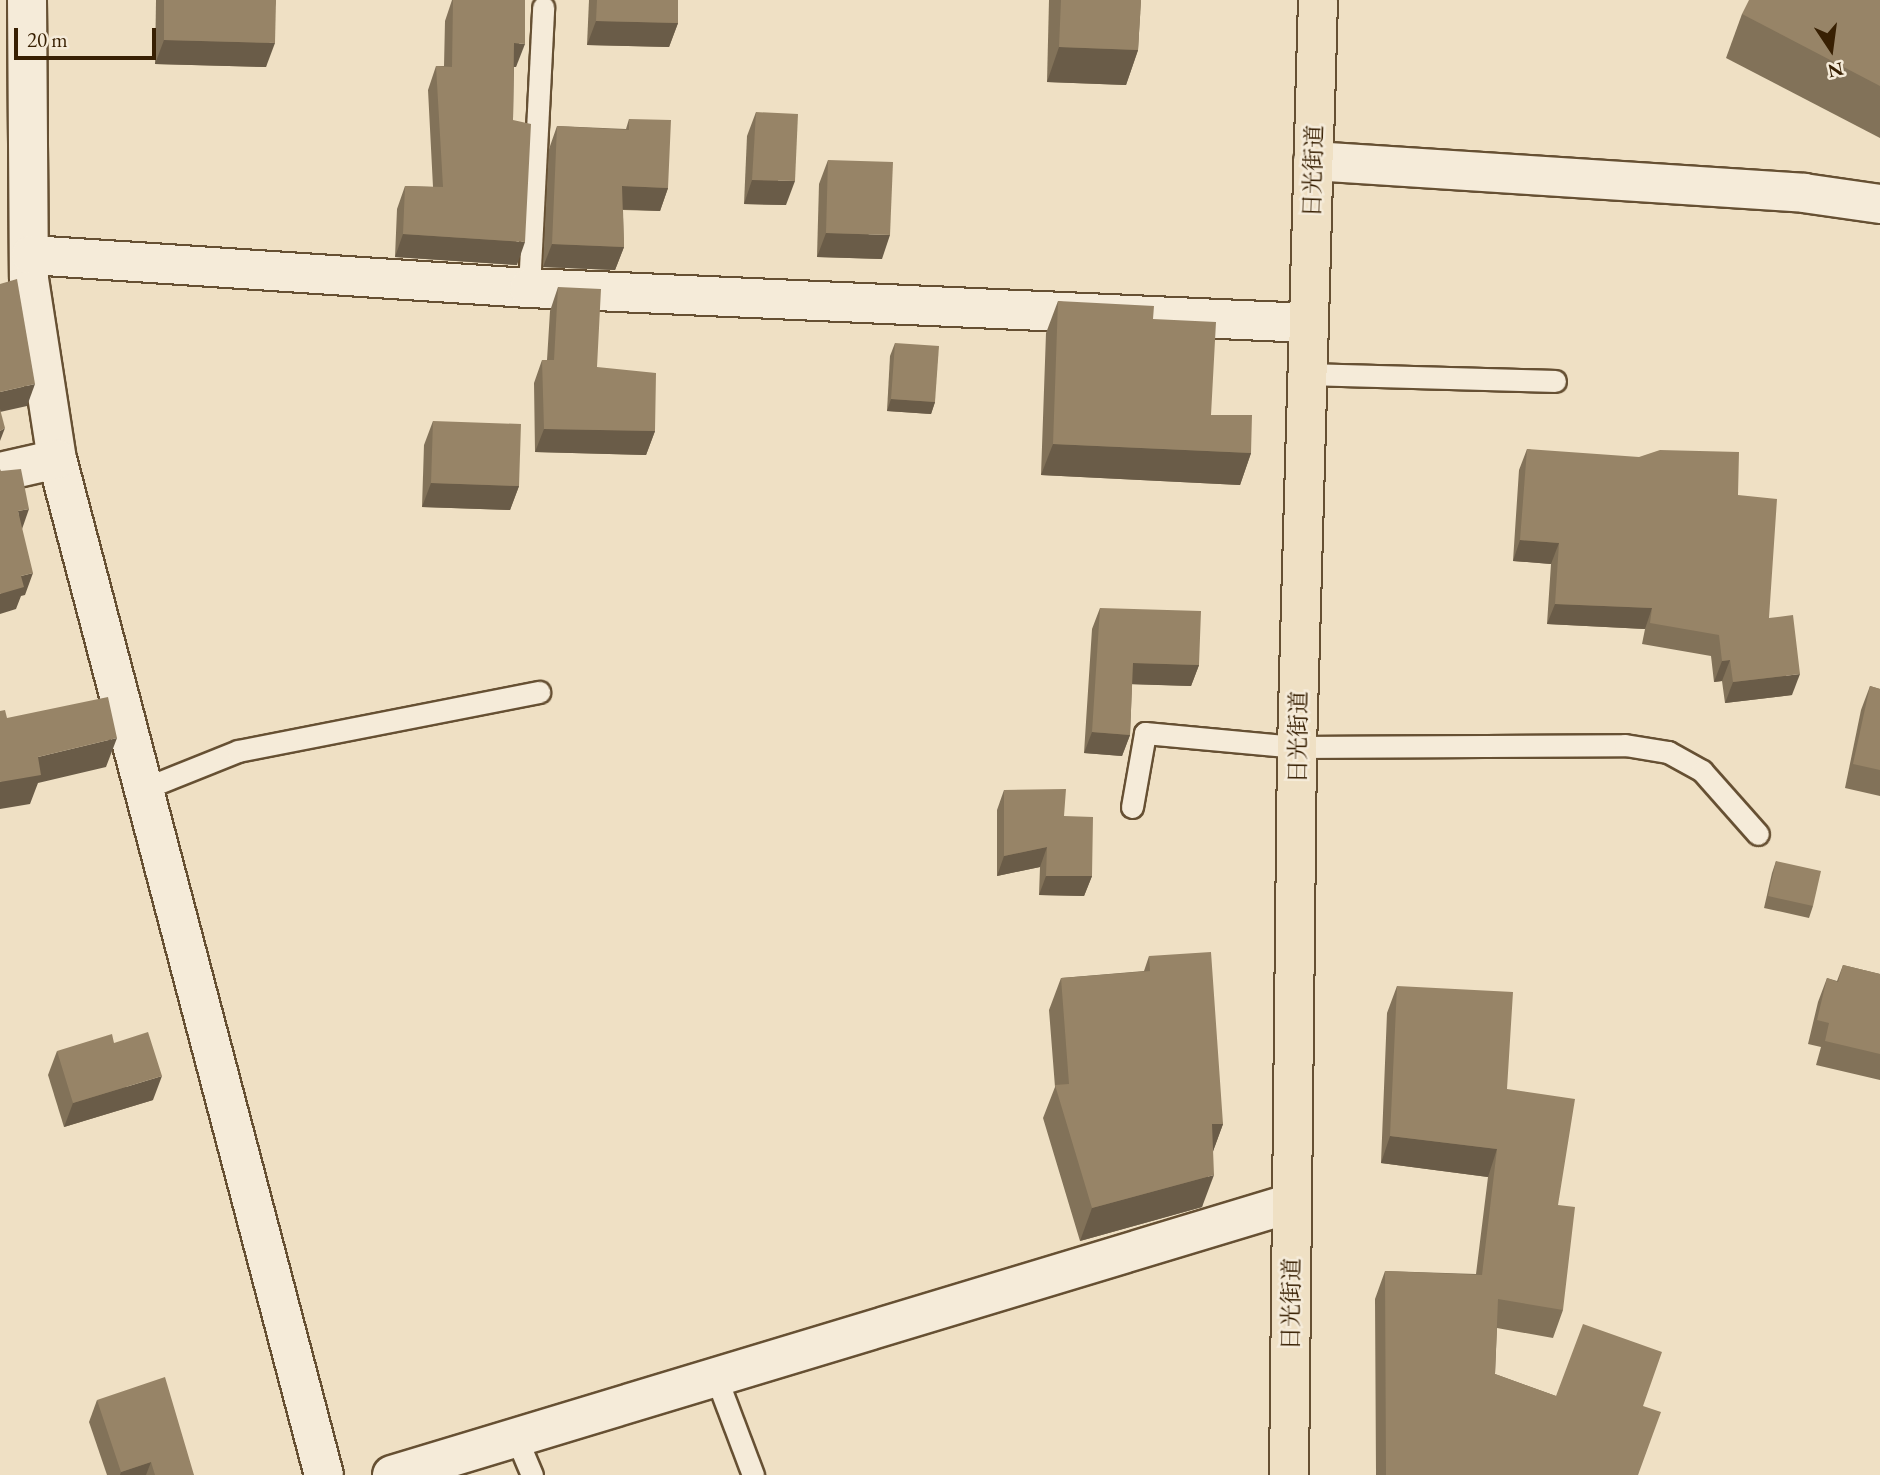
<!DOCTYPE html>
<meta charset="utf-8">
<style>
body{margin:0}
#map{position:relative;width:1880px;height:1475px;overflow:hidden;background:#efe0c4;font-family:"EB Garamond","Noto Serif JP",serif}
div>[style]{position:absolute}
.roads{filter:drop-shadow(2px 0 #665033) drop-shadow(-2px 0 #665033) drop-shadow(0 2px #665033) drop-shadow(0 -2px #665033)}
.service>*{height:21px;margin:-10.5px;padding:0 10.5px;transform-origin:10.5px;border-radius:10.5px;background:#f5ebd9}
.minor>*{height:38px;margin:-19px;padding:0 19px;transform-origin:19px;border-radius:19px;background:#f5ebd9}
.trunk>*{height:38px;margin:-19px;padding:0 19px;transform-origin:19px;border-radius:19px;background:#efe0c4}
.wall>*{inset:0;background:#827259}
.shaded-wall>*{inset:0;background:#6a5c48}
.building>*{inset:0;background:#978467}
span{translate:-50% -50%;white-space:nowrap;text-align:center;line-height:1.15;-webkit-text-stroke:5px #f5ebd9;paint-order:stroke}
.street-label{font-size:23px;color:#382003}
.north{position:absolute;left:1796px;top:14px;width:70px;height:70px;-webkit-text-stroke:5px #f5ebd9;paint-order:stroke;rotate:167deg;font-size:19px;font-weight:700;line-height:28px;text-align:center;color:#382003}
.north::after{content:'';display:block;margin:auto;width:24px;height:32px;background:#382003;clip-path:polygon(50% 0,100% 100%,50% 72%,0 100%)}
.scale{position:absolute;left:14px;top:28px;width:142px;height:32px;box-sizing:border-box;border:4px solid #382003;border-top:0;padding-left:9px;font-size:21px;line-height:24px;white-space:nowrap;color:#382003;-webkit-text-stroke:5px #f5ebd9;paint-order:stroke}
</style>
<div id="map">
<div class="roads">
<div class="service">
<div style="left:529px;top:288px;width:281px;rotate:-87.1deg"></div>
<div style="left:1307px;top:374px;width:248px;rotate:1.6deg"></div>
<div style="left:143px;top:789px;width:102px;rotate:-21.8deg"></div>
<div style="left:238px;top:751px;width:307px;rotate:-11.1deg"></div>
<div style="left:1132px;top:807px;width:75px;rotate:-80deg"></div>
<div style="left:1145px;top:733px;width:153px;rotate:5.3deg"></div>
<div style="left:1297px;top:747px;width:328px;rotate:-0.3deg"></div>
<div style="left:1625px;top:745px;width:44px;rotate:9.2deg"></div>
<div style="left:1668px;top:752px;width:39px;rotate:29deg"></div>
<div style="left:1702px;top:771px;width:84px;rotate:48.4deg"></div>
<div style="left:716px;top:1377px;width:105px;rotate:69.3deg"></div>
<div style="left:516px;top:1437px;width:41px;rotate:67.2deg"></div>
</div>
<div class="minor">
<div style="left:27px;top:0;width:279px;rotate:89.6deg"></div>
<div style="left:29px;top:279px;width:182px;rotate:81.2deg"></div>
<div style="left:57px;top:459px;width:1050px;rotate:75.28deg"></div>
<div style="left:1313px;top:161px;width:492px;rotate:3.7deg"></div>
<div style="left:1804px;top:193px;width:77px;rotate:8.2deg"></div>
<div style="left:31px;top:255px;width:499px;rotate:3.8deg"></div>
<div style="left:529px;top:288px;width:781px;rotate:2.57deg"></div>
<div style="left:0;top:472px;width:58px;rotate:-12.8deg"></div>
<div style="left:392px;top:1475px;width:940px;rotate:-16.82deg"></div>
</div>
<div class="trunk">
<div style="left:1289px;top:1475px;width:728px;rotate:-89.37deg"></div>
<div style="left:1297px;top:747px;width:747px;rotate:-88.39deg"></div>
</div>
</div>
<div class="wall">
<div style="clip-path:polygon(156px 0,276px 0,266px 67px,155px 64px)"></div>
<div style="clip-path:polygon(452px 0,525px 0,516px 67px,514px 67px,513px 120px,517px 265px,395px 257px,397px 209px,405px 186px,433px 187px,428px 90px,436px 66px,444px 66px,445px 21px)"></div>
<div style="clip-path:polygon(589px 0,678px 0,678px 23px,669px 47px,587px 45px)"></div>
<div style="clip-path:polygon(1049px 0,1141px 0,1138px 50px,1126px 85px,1047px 82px)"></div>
<div style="clip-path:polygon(1880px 0,1880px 138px,1726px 58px,1742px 14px)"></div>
<div style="clip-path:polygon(756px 112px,786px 205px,744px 204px,747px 136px)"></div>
<div style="clip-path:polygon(629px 119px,668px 188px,660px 211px,623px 210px,624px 247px,615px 270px,543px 267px,549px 149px,557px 126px,626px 129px)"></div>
<div style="clip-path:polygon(828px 160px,882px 259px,817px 257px,819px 184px)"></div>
<div style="clip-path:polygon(558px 287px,597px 367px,655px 431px,646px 455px,535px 452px,534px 383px,542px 360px,547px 360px,550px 311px)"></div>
<div style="clip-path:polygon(1058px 301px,1153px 319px,1211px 415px,1251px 453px,1240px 485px,1041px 475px,1046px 333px)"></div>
<div style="clip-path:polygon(895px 343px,935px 402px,931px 414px,887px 411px,890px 356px)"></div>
<div style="clip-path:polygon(433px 421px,519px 486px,510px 510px,422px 507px,424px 445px)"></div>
<div style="clip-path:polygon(1527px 449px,1738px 495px,1769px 618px,1792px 695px,1725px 703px,1722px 681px,1714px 682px,1711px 656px,1642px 644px,1645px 629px,1547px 624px,1551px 564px,1513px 561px,1519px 470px)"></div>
<div style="clip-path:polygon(1100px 608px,1199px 665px,1191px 686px,1132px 684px,1130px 735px,1122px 756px,1084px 753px,1092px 629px)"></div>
<div style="clip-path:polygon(1870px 686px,1880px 689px,1880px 796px,1845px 788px,1861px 710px)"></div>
<div style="clip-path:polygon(1004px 790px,1064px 816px,1092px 876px,1084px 896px,1039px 895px,1040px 867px,997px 876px,997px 810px)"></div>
<div style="clip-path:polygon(1776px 861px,1813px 906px,1809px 918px,1764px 908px,1772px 873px)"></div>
<div style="clip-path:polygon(1149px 956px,1223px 1124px,1213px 1151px,1202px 1207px,1080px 1241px,1043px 1118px,1055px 1087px,1049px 1010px,1061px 978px,1144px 971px)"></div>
<div style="clip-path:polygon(1843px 965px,1880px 974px,1880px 1080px,1816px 1065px,1821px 1047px,1808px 1044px,1818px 1002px,1827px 978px,1837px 981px)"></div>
<div style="clip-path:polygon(1397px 986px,1507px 1089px,1558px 1205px,1563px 1310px,1553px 1338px,1497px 1328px,1495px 1374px,1556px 1396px,1643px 1406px,1638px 1475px,1376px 1475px,1375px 1299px,1385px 1271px,1476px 1274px,1488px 1177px,1381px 1163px,1387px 1013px)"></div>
<div style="clip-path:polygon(57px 1051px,153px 1100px,64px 1127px,48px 1075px)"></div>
<div style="clip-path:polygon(97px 1400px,194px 1475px,107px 1475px,89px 1422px)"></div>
</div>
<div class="shaded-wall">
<div style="clip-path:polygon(596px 21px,678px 23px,669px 47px,587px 45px)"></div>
<div style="clip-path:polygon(164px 40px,275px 43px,266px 67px,155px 64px)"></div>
<div style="clip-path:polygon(514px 43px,525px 44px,516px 67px,506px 67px)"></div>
<div style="clip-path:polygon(1059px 47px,1138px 50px,1126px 85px,1047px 82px)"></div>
<div style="clip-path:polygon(752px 180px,795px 181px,786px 205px,744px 204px)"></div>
<div style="clip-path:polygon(622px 186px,668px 188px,660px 211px,614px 209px)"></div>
<div style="clip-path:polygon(826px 233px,890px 235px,882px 259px,817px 257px)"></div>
<div style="clip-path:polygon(403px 234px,525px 242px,517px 265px,395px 257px)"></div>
<div style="clip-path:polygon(552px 244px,624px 247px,615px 270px,543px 267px)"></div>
<div style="clip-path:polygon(35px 384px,27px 406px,0 412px,0 392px)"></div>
<div style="clip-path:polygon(891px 399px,935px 402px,931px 414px,887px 411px)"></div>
<div style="clip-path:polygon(5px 428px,0 441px,0 431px)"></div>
<div style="clip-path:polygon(544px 429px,655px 431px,646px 455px,535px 452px)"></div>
<div style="clip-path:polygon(1053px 444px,1251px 453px,1240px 485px,1041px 475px)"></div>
<div style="clip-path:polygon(431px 483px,519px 486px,510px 510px,422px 507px)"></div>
<div style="clip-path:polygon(29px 509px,21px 532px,18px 511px)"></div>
<div style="clip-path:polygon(1520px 540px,1559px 543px,1551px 564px,1513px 561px)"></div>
<div style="clip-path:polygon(33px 573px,25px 595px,21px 596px,16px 609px,0 614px,0 594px,21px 576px)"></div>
<div style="clip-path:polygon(1555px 604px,1652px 608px,1645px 629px,1547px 624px)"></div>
<div style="clip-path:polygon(1730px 660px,1722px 681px,1714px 682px,1722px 661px)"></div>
<div style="clip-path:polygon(1133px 663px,1199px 665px,1191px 686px,1125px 684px)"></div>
<div style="clip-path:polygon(1800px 674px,1792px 695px,1725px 703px,1733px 682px)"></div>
<div style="clip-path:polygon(1092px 732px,1130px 735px,1122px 756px,1084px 753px)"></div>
<div style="clip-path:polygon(117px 738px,106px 767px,38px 783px,30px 804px,0 809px,0 782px,38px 757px)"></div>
<div style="clip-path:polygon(1047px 847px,1040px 867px,997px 876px,1004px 856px)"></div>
<div style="clip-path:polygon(1046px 876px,1092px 876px,1084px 896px,1039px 895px)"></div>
<div style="clip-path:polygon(162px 1076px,153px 1100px,64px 1127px,73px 1103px)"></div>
<div style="clip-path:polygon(1212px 1124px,1223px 1124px,1211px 1157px)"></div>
<div style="clip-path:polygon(1390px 1136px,1497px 1149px,1488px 1177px,1381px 1163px)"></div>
<div style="clip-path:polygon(1214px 1175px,1202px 1207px,1080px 1241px,1092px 1208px)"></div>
<div style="clip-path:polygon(151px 1462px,146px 1475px,120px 1475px,121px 1472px)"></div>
</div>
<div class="building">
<div style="clip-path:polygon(164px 0,276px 0,275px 43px,164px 40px)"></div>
<div style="clip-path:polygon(453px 0,525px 0,525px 44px,514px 43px,513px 120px,531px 124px,525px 242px,403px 234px,405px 186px,443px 187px,436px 66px,452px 67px)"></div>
<div style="clip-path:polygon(597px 0,678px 0,678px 23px,596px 21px)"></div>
<div style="clip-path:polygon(1061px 0,1141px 0,1138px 50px,1059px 47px)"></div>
<div style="clip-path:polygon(1749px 0,1880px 0,1880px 86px,1742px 14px)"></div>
<div style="clip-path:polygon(756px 112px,798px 114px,795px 181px,752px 180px)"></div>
<div style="clip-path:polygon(629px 119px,671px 120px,668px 188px,622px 186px,624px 247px,552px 244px,557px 126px,629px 130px)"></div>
<div style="clip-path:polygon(828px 160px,893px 162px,890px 235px,826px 233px)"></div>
<div style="clip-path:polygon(17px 279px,35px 384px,0 392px,0 284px)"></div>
<div style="clip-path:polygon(558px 287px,601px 289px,597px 367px,656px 373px,655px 431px,544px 429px,542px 360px,554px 360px)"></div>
<div style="clip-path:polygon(1058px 301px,1154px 306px,1153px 319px,1216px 322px,1211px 415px,1252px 415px,1251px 453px,1053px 444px)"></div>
<div style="clip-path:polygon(895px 343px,939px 346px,935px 402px,891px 399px)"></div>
<div style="clip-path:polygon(0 409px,5px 428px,0 431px)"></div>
<div style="clip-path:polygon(433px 421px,521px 424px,519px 486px,431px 483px)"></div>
<div style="clip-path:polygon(1527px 449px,1639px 457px,1660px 450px,1739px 452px,1738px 495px,1777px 499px,1769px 618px,1793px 615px,1800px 674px,1733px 682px,1730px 660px,1722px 661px,1719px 635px,1650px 623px,1652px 608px,1555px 604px,1559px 543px,1520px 540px)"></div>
<div style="clip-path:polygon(0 469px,1px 471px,21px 469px,29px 509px,18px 511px,33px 573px,21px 576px,24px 587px,0 594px)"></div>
<div style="clip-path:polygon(1100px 608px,1201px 611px,1199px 665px,1133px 663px,1130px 735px,1092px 732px)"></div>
<div style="clip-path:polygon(1870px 686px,1880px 689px,1880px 770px,1853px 764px)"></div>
<div style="clip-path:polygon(108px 697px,117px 738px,38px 757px,41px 775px,0 782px,0 711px,5px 710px,7px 718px)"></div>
<div style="clip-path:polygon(1066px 789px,1064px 816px,1093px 817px,1092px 876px,1046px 876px,1047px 847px,1004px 856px,1004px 790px)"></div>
<div style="clip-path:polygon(1776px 861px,1821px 871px,1813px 906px,1768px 896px)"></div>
<div style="clip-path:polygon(1211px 952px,1223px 1124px,1212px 1124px,1214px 1175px,1092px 1208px,1055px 1085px,1069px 1084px,1061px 978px,1150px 971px,1149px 956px)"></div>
<div style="clip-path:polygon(1843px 965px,1880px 974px,1880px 1054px,1825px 1041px,1829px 1023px,1817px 1020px,1827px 978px,1838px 982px)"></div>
<div style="clip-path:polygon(1397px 986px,1513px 992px,1507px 1089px,1575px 1099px,1558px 1205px,1575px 1207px,1563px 1310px,1498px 1299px,1495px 1374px,1556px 1396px,1583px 1324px,1662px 1352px,1643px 1406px,1661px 1412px,1638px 1475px,1386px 1475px,1385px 1271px,1482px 1275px,1497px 1149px,1390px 1136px)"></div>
<div style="clip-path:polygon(148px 1032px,162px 1076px,73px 1103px,57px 1051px,112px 1034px,114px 1043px)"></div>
<div style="clip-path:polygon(165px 1377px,194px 1475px,155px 1475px,151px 1462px,121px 1472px,97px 1400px)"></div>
</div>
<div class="street-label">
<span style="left:1313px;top:171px;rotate:-88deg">日光街道</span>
<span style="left:1298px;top:737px;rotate:-89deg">日光街道</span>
<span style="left:1291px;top:1304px;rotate:-89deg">日光街道</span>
</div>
<div class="north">N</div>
<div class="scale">20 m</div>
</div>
